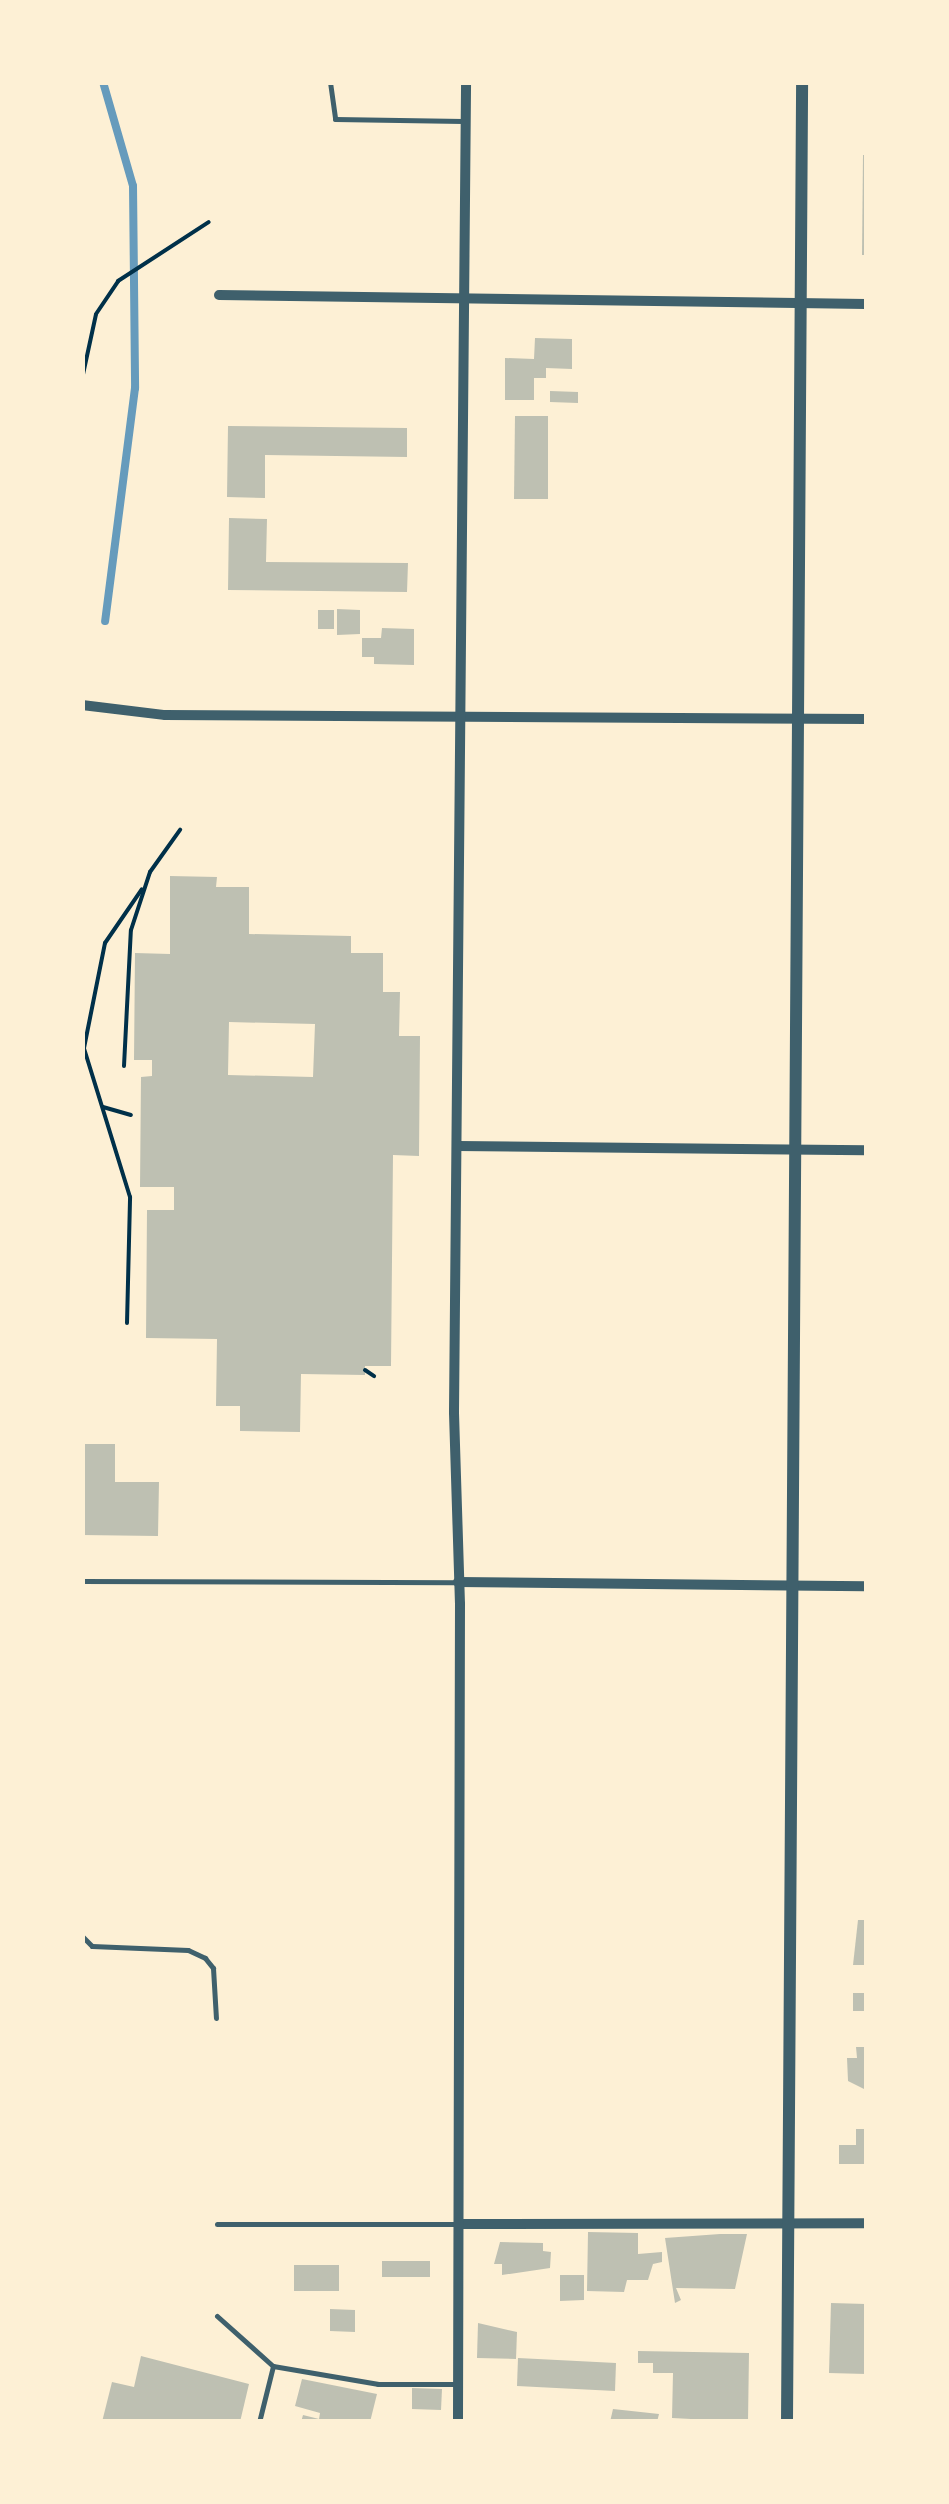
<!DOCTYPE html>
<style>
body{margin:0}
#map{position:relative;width:949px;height:2504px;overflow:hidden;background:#fdf0d5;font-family:"DejaVu Sans",sans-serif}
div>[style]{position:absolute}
.stream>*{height:8px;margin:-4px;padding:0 4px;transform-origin:4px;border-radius:4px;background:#669bbc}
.building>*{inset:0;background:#bec0b2}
.path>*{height:4px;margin:-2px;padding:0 2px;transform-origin:2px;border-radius:2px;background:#003049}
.service>*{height:5px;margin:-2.5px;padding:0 2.5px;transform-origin:2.5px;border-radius:2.5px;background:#3f606c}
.minor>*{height:10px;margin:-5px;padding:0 5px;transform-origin:5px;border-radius:5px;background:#3f606c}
.tertiary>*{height:12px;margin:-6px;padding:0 6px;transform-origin:6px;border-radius:6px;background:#3f606c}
span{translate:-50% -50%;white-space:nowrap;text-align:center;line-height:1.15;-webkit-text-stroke:8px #fdf0d5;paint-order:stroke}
.frame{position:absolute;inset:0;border:85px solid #fdf0d5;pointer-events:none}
</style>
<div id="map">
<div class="stream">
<div style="left:103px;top:82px;width:108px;rotate:73.9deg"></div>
<div style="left:133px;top:186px;width:202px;rotate:89.4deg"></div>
<div style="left:135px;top:388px;width:235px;rotate:97.3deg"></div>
</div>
<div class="building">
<div style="clip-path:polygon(863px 155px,866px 155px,866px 255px,862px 255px)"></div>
<div style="clip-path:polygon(535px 338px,572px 339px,572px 369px,546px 368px,546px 378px,534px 378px,534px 400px,505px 400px,505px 358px,534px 359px)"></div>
<div style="clip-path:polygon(550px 391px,578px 392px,578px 403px,550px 402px)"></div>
<div style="clip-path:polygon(515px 416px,548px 416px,548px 499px,514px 499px)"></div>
<div style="clip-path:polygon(228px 426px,407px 428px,407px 457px,265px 455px,265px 498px,227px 497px)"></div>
<div style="clip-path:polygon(229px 518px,267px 519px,266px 562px,408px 563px,407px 592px,228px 590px)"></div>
<div style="clip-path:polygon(337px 609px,360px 610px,360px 634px,337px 635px)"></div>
<div style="clip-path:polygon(318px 610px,334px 610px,334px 629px,318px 629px)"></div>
<div style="clip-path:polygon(382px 628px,414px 629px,414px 665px,374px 664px,374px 657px,362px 657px,362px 638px,381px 638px)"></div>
<div style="clip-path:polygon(evenodd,170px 876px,217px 877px,216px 887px,249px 887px,249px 934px,351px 936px,351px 953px,383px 953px,383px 992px,400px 992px,399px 1036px,420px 1036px,419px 1156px,393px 1155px,391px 1366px,365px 1366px,365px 1375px,301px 1374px,300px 1432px,240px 1431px,240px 1406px,216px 1406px,217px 1339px,146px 1338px,147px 1210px,174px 1210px,174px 1187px,140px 1187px,141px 1077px,152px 1076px,152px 1060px,134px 1060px,135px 953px,170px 954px,170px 876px,229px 1022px,315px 1024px,313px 1077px,228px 1075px,229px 1022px)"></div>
<div style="clip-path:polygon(82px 1444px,115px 1444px,115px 1482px,159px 1482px,158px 1536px,82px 1535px)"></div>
<div style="clip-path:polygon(858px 1920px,866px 1920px,866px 1965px,853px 1965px)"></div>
<div style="clip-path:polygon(853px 1993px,866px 1993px,866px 2011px,853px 2011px)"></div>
<div style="clip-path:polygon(856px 2047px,866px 2047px,866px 2090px,848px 2081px,847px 2058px,857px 2058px)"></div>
<div style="clip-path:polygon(856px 2129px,866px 2129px,866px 2164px,839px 2164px,839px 2145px,856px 2145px)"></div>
<div style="clip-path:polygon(588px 2232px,638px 2233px,638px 2254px,662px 2252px,662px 2262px,653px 2264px,648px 2280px,627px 2280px,624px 2292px,587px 2291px)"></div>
<div style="clip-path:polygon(720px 2234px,747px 2234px,735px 2289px,676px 2288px,681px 2300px,675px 2303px,665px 2238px)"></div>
<div style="clip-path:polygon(500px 2242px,543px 2243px,543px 2251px,551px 2252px,550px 2268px,502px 2275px,502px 2264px,494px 2264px)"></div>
<div style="clip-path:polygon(382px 2261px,430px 2261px,430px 2277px,382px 2277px)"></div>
<div style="clip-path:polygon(294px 2265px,339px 2265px,339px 2291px,294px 2291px)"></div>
<div style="clip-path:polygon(560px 2275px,584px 2275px,584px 2300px,560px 2301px)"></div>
<div style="clip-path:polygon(831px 2303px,866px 2304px,866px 2374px,829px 2373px)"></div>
<div style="clip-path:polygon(330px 2309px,355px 2310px,355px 2332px,330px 2331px)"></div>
<div style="clip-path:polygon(478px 2323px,517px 2332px,516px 2359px,477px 2358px)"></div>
<div style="clip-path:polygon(638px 2351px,749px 2353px,748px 2422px,672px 2418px,673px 2373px,653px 2373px,653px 2363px,638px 2363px)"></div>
<div style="clip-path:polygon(141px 2356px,249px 2384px,240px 2422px,102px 2422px,112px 2382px,134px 2387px)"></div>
<div style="clip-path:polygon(518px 2358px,616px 2363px,615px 2391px,517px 2386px)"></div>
<div style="clip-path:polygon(302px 2379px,377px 2394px,370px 2422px,301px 2422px,303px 2415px,319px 2419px,320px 2413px,295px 2406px)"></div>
<div style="clip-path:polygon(412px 2388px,442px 2389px,441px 2410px,412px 2409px)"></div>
<div style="clip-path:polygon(613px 2409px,659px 2414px,657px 2422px,610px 2422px)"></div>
</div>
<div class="path">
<div style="left:82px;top:379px;width:66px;rotate:-77.8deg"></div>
<div style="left:96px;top:314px;width:40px;rotate:-56deg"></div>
<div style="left:118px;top:281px;width:108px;rotate:-33deg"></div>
<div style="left:124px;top:1066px;width:136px;rotate:-87.1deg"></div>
<div style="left:131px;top:930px;width:61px;rotate:-71.9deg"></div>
<div style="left:150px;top:872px;width:52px;rotate:-54.5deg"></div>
<div style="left:103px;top:1107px;width:29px;rotate:16deg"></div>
<div style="left:127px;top:1323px;width:126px;rotate:-88.6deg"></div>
<div style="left:130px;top:1197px;width:156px;rotate:-107.2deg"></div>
<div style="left:84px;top:1048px;width:107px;rotate:-78.7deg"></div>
<div style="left:105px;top:943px;width:65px;rotate:-55.6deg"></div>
<div style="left:365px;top:1370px;width:11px;rotate:34deg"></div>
</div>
<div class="service">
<div style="left:330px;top:82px;width:37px;rotate:82deg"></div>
<div style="left:335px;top:119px;width:128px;rotate:0.9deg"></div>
<div style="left:82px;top:1581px;width:373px;rotate:0.2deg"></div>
<div style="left:82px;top:1936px;width:14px;rotate:45deg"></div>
<div style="left:92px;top:1946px;width:96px;rotate:2.4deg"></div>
<div style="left:188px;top:1950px;width:19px;rotate:25deg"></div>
<div style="left:205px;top:1958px;width:13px;rotate:51deg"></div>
<div style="left:213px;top:1968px;width:50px;rotate:86.6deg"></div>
<div style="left:217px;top:2224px;width:242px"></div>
<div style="left:217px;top:2316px;width:75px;rotate:41.8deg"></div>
<div style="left:273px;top:2366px;width:58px;rotate:104deg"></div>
<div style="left:273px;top:2366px;width:107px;rotate:9.7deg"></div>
<div style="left:378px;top:2384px;width:80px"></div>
</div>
<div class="minor">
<div style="left:219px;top:295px;width:647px;rotate:0.8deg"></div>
<div style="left:82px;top:705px;width:84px;rotate:6.9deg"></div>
<div style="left:165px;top:715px;width:701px;rotate:0.33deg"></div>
<div style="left:458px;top:1146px;width:408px;rotate:0.6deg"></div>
<div style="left:458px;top:1582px;width:408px;rotate:0.6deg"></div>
<div style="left:460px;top:2224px;width:406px;rotate:-0.1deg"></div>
<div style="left:458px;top:2422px;width:818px;rotate:-89.86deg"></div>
<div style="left:460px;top:1604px;width:192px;rotate:-91.8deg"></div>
<div style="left:454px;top:1412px;width:1330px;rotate:-89.48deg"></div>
</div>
<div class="tertiary">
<div style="left:787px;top:2422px;width:2340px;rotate:-89.63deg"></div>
</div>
<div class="frame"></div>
</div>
